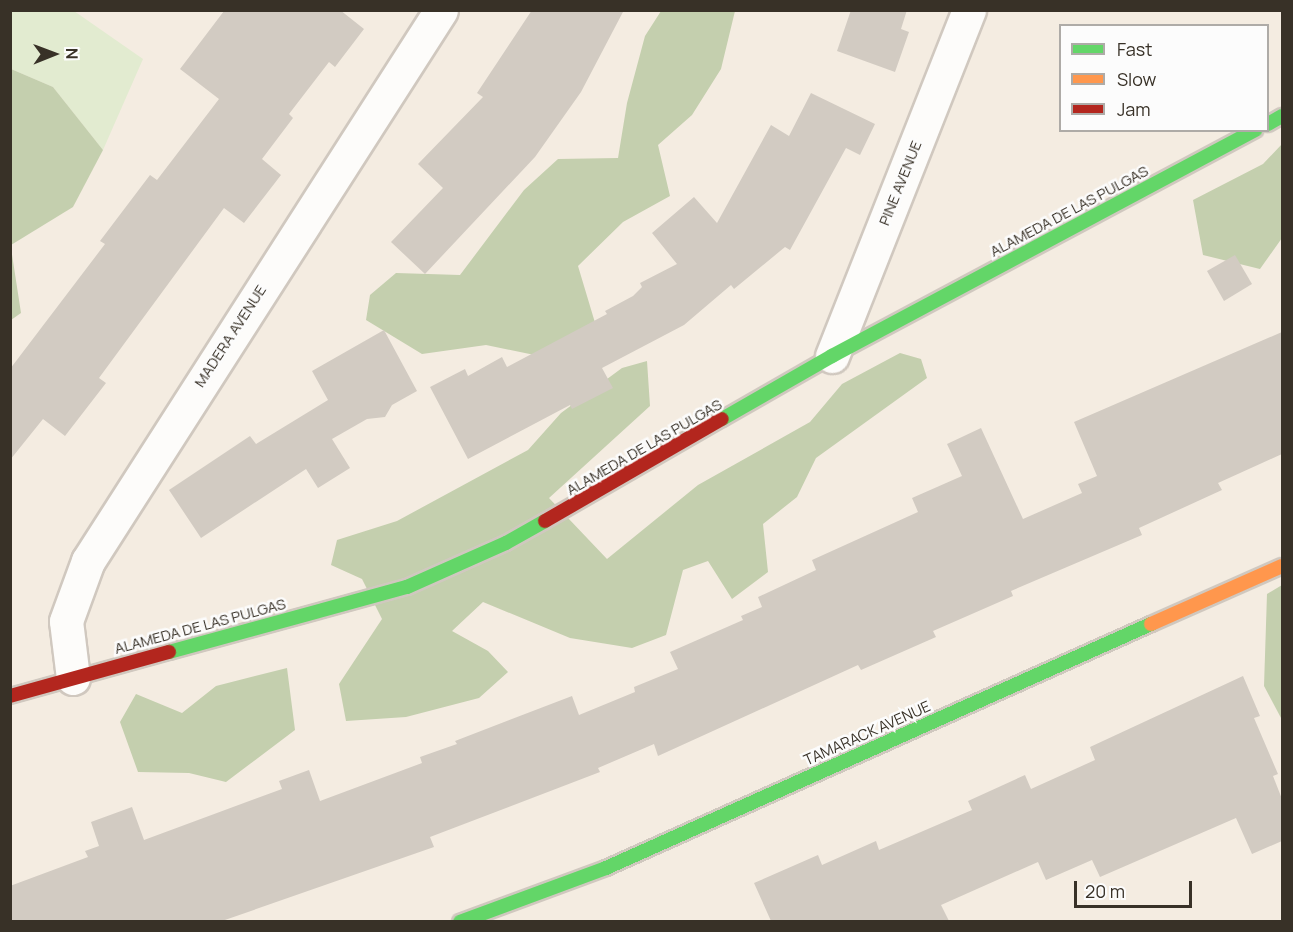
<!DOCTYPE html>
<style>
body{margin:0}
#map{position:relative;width:1293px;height:932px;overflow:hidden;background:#f4ece1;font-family:Manrope,sans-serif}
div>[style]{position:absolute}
.green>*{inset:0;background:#e2ebd0}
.forest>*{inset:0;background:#c4cfae}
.building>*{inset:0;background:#d2cbc2}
.roads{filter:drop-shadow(2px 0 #d0c8bf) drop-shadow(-2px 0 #d0c8bf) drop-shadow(0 2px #d0c8bf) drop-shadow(0 -2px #d0c8bf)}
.street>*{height:33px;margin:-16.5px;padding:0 16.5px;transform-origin:16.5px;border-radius:16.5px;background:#fdfcfa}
.fast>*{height:14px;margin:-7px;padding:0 7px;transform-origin:7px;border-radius:7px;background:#63d668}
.slow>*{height:14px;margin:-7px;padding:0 7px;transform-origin:7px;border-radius:7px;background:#ff974d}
.jam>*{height:14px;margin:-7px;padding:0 7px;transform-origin:7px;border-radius:7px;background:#b3261e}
span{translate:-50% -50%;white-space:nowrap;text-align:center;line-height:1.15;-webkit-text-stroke:5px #fcfcfc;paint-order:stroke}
.street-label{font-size:15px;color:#383127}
.frame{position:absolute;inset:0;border:12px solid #383127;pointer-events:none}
.legend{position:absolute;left:1059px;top:24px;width:210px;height:108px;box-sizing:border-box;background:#fcfcfc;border:2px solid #aeaba7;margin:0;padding:8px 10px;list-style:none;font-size:18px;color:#383127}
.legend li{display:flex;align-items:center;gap:12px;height:30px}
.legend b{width:30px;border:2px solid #aeaba7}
.north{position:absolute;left:24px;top:24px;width:60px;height:60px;-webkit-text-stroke:4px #fcfcfc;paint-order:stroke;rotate:89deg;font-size:16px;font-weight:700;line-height:24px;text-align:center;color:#383127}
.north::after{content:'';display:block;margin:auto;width:21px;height:27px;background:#383127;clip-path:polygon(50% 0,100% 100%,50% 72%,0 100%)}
.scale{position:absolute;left:1074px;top:881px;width:118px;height:27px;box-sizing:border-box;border:3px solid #383127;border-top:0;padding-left:8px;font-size:18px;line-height:21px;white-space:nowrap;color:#383127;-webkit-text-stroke:4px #fcfcfc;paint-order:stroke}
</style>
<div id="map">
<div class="green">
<div style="clip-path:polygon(10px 11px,74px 11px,143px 59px,103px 150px,53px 87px,11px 69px)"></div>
</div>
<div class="forest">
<div style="clip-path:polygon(661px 11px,735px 11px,721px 69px,692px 115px,658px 145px,670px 196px,623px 222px,578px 266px,596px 326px,549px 358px,486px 345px,422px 354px,366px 320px,370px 295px,396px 273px,460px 275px,524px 190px,558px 159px,618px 158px,627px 103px,645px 36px)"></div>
<div style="clip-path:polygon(11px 69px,53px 87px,103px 150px,73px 207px,11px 245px)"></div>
<div style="clip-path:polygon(1282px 144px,1282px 238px,1260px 269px,1203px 255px,1193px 200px,1263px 164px)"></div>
<div style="clip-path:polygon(11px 248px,21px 313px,11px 320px,10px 320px)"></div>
<div style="clip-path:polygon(900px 353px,921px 359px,927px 378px,816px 458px,797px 497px,763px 524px,768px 572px,732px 599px,708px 561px,683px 570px,666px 635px,632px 648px,570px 638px,483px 602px,452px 631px,488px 651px,508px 672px,479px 698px,406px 717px,346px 721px,339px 684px,382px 619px,362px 579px,331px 565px,337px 540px,397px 521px,528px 450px,561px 413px,622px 368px,647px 361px,650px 406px,549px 498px,607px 559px,698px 485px,810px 422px,842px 384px)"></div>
<div style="clip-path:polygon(1282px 585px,1282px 718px,1281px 718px,1264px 686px,1267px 594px)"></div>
<div style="clip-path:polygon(287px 668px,295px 730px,226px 782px,189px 773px,138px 772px,120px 722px,136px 694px,182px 713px,216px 686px)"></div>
</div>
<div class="building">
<div style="clip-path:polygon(340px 10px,364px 29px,335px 67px,329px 62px,289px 114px,293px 118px,262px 159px,281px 175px,244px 223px,224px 208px,99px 378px,106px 383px,65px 436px,43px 419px,10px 460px,10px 369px,105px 244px,100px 241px,150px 175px,157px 180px,219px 99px,180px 69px,224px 11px)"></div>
<div style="clip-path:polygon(532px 10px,624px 10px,581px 92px,535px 157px,425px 274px,391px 242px,443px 188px,418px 164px,483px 97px,477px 93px)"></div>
<div style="clip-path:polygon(851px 10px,907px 10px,901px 29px,909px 32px,895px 72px,837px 51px)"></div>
<div style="clip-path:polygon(811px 93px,875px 124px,860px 155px,846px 148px,790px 250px,785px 247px,734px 289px,731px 285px,684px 325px,602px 368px,613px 388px,572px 409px,570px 405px,468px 459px,430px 387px,465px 369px,468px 376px,502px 357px,507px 367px,607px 314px,605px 311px,633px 296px,642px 287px,640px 283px,677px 264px,652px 233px,694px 197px,717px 223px,771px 125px,789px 136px)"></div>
<div style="clip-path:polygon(1235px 255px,1252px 284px,1224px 301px,1207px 271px)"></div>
<div style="clip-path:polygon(384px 330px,417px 391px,392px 405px,385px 417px,367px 419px,332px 439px,350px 468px,318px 488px,306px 469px,201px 538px,169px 490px,250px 436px,256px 444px,328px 400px,312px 371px)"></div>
<div style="clip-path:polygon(1282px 332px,1282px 454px,1218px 483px,1222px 490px,1139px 528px,1142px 535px,1011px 591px,1013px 596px,933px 631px,936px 637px,861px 670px,858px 665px,658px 756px,654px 744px,598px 768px,600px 772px,430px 837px,434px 847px,222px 921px,10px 921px,10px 886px,88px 857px,85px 851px,99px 846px,91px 822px,132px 807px,144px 840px,282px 789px,279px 781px,309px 770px,320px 801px,422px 763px,420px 757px,457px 744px,455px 741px,572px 696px,579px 715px,635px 692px,634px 687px,678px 669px,670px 652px,743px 620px,741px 616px,762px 607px,758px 597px,816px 570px,812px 560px,918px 512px,912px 498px,962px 476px,947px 444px,981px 428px,1023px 519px,1082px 493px,1078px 484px,1097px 476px,1074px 422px)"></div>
<div style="clip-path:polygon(1243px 676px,1260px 716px,1254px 718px,1278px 774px,1273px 776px,1282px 799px,1282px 841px,1252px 854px,1236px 818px,1100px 877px,1092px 860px,1046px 880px,1038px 862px,941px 905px,949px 921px,771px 921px,754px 883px,818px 855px,822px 865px,876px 841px,879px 850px,972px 810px,968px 801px,1025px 775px,1031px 789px,1095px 760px,1090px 747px)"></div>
</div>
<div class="roads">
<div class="street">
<div style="left:832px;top:356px;width:372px;rotate:-68.4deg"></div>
<div style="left:73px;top:678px;width:57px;rotate:-97deg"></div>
<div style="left:66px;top:621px;width:64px;rotate:-69.9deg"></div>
<div style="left:88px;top:561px;width:654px;rotate:-57.35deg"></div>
</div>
<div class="fast">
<div style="left:1268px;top:124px;width:16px;rotate:-30deg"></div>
<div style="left:722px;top:419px;width:127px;rotate:-29.8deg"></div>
<div style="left:832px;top:356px;width:480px;rotate:-28.1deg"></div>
<div style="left:169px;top:652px;width:247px;rotate:-15.3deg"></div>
<div style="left:407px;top:587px;width:108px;rotate:-24deg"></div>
<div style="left:506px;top:543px;width:45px;rotate:-29.4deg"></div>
<div style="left:460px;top:922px;width:156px;rotate:-20.3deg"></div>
<div style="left:606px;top:868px;width:597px;rotate:-24.12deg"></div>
</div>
<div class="slow">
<div style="left:1151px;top:624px;width:143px;rotate:-23.9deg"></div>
</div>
<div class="jam">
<div style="left:545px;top:521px;width:204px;rotate:-30deg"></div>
<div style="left:10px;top:696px;width:165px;rotate:-15.5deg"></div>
</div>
</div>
<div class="street-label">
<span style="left:900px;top:183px;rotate:-68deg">PINE AVENUE</span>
<span style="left:1069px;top:211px;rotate:-28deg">ALAMEDA DE LAS PULGAS</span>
<span style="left:230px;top:336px;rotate:-57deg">MADERA AVENUE</span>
<span style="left:644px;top:447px;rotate:-30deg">ALAMEDA DE LAS PULGAS</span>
<span style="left:200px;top:626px;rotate:-15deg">ALAMEDA DE LAS PULGAS</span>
<span style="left:867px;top:733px;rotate:-24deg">TAMARACK AVENUE</span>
</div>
<div class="frame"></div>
<ul class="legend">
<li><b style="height:8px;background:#63d668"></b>Fast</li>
<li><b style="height:8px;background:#ff974d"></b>Slow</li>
<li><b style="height:8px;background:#b3261e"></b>Jam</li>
</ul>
<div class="north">N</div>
<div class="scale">20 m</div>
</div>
